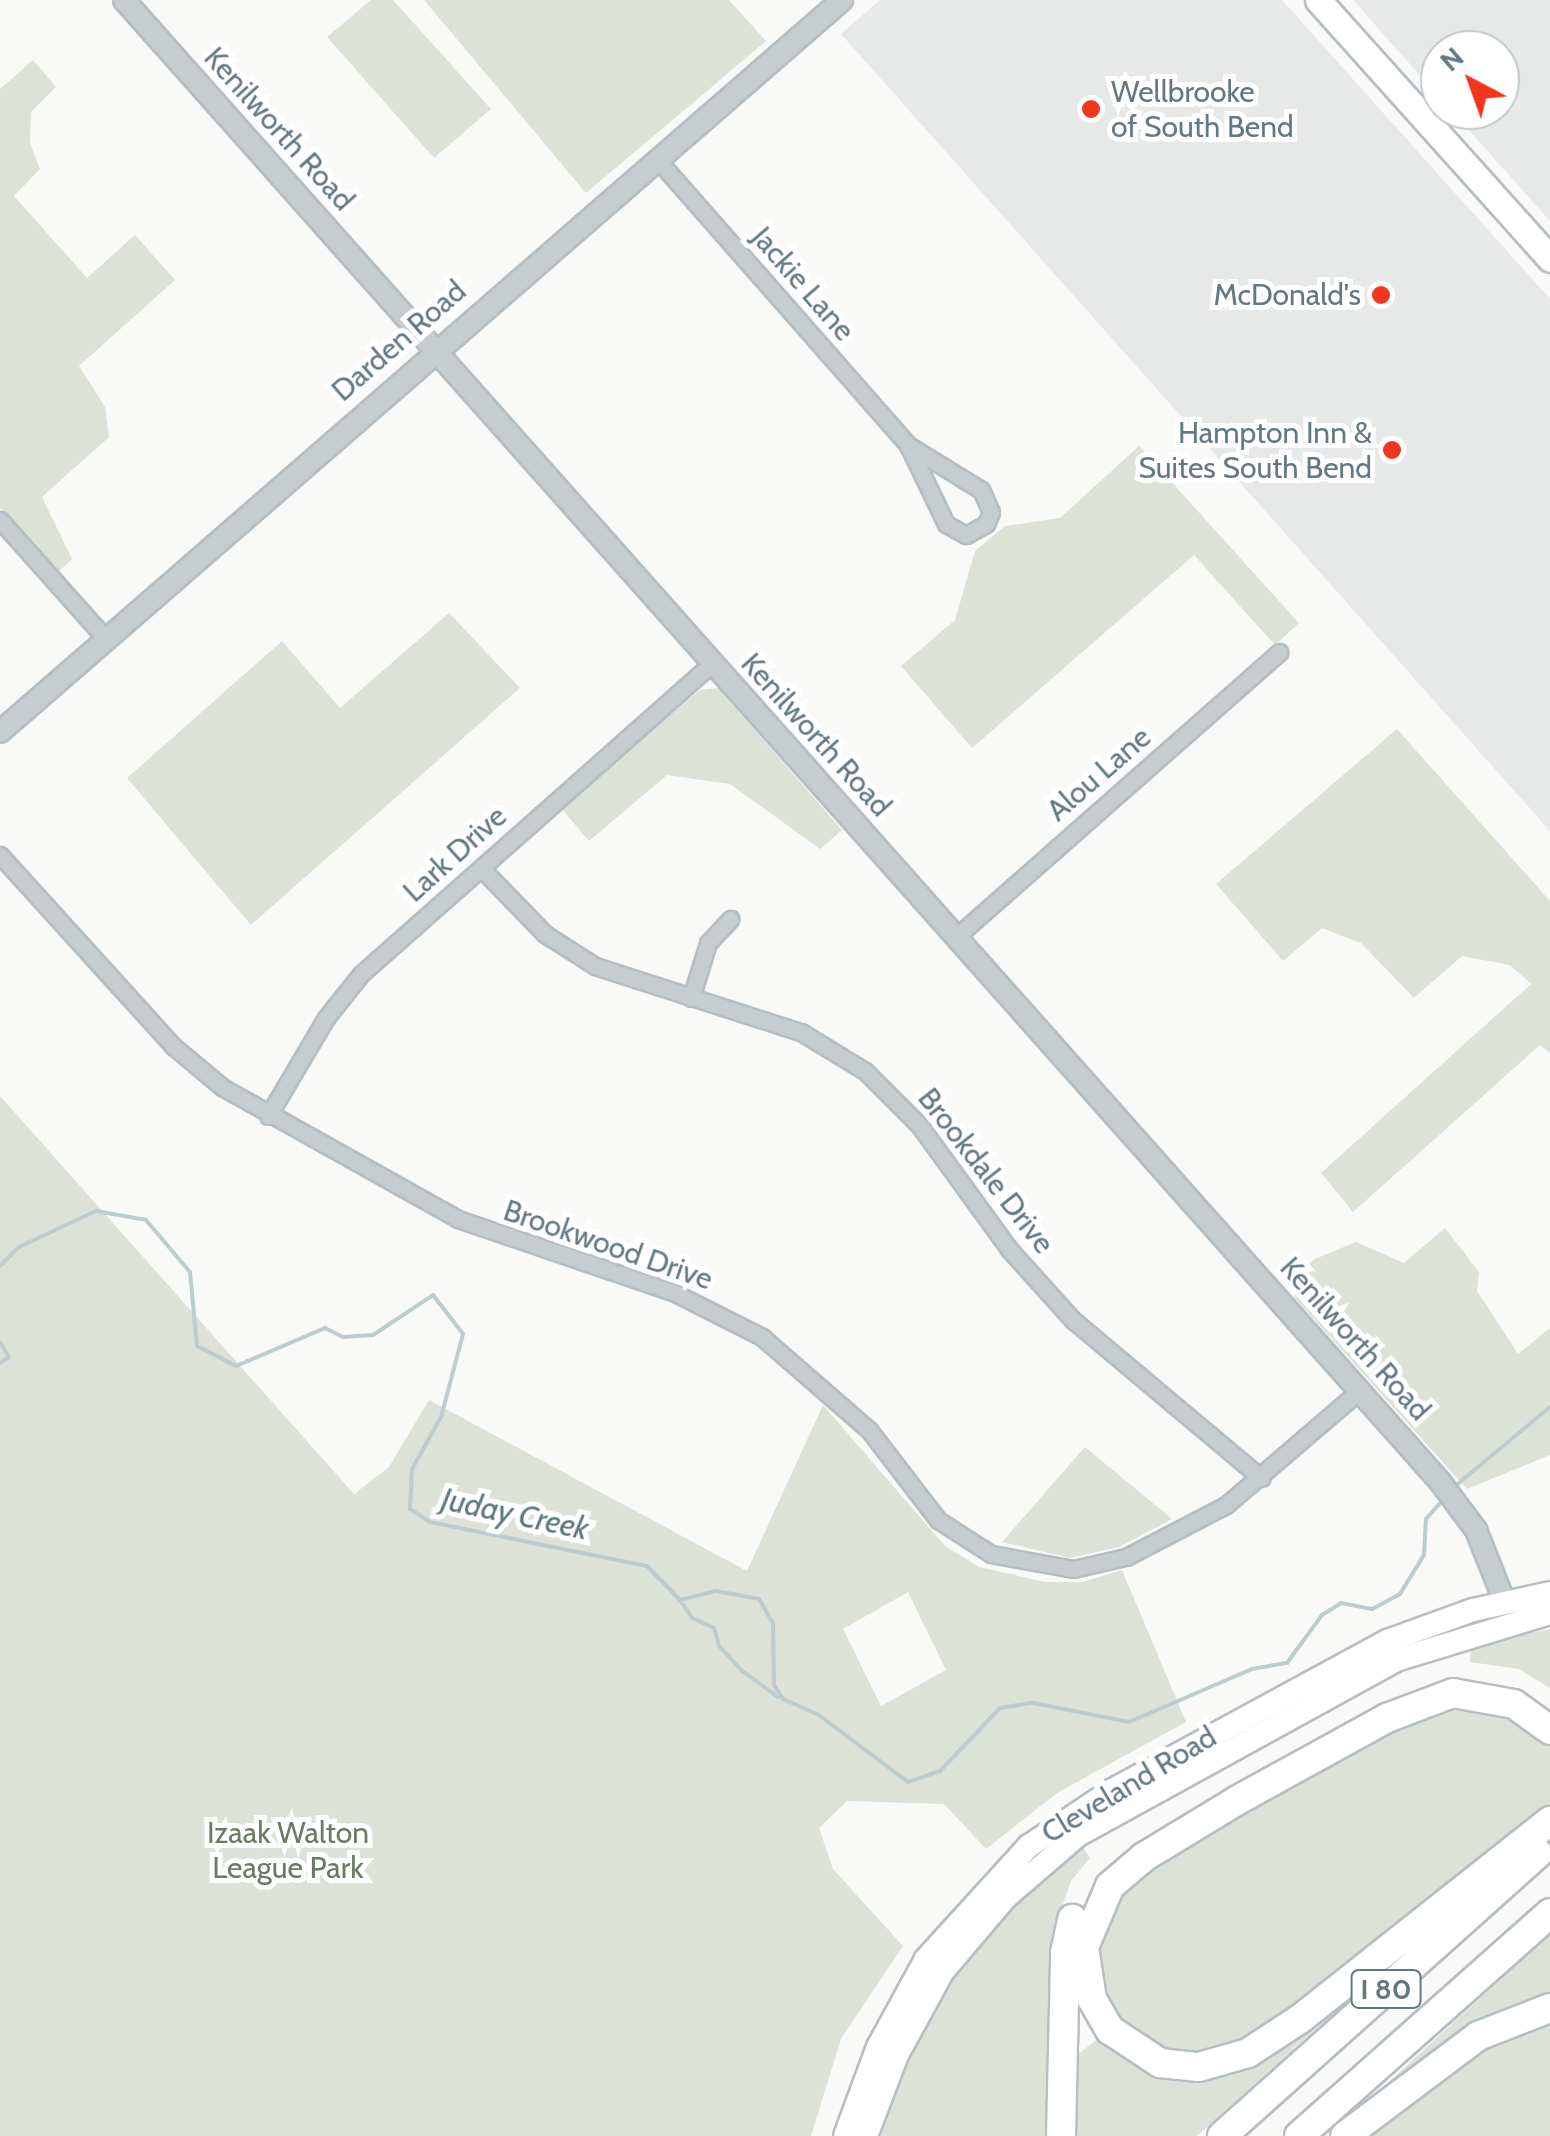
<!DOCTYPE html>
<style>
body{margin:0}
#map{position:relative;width:1550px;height:2136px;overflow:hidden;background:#f9f9f7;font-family:Cabin,sans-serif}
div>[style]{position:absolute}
.built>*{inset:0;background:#e7e9e8}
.green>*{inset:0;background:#dce2d7}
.stream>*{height:4px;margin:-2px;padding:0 2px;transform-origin:2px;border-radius:2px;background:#bdcccf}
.roads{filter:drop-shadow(2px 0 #b6bec2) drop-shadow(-2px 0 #b6bec2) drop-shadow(0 2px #b6bec2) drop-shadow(0 -2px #b6bec2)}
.minor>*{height:15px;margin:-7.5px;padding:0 7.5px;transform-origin:7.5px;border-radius:7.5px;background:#c7cccf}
.tertiary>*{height:20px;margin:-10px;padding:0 10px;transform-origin:10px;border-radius:10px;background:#c7cccf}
.secondary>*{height:22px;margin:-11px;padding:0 11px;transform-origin:11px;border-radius:11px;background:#fff}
.primary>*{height:25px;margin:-12.5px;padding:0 12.5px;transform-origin:12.5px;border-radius:12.5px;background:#fff}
.motorway>*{height:28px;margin:-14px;padding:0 14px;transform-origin:14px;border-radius:14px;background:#fff}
.dots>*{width:28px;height:28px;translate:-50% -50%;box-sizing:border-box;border:5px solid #fff;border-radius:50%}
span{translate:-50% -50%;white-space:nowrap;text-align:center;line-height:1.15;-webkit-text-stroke:10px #fff;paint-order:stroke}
.shield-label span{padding:2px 8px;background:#fff;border:2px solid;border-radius:8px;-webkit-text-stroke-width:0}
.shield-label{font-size:28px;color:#627984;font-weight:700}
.poi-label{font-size:30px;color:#627984}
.left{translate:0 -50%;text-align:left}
.right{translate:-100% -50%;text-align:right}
.street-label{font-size:30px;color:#627984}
.park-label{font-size:30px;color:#697b61}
.water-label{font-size:32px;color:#5d797e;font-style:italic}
.north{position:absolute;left:1420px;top:30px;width:100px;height:100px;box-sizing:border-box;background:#fff;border:2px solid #c0c9ce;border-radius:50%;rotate:319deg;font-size:28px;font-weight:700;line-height:40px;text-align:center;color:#627984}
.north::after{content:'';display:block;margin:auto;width:35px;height:45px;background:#f2351d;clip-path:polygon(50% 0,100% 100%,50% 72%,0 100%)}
</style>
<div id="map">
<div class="built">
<div style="clip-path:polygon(880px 0,1282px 0,1550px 299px,1550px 831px,841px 34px)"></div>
<div style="clip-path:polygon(1353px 0,1550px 0,1550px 221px,1451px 110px,1500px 110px,1500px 50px,1440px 50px,1440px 98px)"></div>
</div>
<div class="green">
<div style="clip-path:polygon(371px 0,393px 0,491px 109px,434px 158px,327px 37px)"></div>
<div style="clip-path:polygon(424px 0,729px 0,766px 41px,586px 193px)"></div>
<div style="clip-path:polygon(33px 60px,56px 87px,31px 112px,30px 143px,40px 169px,14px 196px,87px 278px,135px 235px,175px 280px,79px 366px,105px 407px,109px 437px,42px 497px,72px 559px,57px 573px,0 508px,0 89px)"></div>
<div style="clip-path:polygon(1139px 446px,1299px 623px,1275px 645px,1194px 555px,972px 748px,901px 666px,955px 620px,975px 551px,1005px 526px,1060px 518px)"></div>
<div style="clip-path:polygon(449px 613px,520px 688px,251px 925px,127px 778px,282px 641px,340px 708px)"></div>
<div style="clip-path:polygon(718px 688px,842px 830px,820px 849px,730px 784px,667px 775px,589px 841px,561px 808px,700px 690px)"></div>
<div style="clip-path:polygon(1397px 729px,1550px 901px,1550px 1053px,1540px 1045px,1353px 1212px,1321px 1173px,1531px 984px,1510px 965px,1462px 956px,1414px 998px,1361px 943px,1322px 928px,1283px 961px,1216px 884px)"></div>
<div style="clip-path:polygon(evenodd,0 1096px,354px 1494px,389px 1467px,429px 1400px,747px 1571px,823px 1405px,945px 1546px,979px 1567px,1045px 1582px,1083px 1582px,1122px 1570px,1186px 1722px,1057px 1793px,986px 1849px,944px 1804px,847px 1801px,819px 1828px,833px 1869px,903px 1946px,841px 2039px,811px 2136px,0 2136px,0 1096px,908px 1592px,946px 1670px,881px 1706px,843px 1629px,908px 1592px)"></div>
<div style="clip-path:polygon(1445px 1228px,1479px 1272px,1477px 1291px,1518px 1354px,1550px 1328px,1550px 1455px,1467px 1489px,1294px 1297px,1302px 1270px,1315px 1259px,1356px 1242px,1404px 1263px)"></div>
<div style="clip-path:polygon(1085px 1447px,1172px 1519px,1119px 1547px,1070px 1558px,1002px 1542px)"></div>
<div style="clip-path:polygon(1550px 1629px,1550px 1688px,1519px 1669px,1470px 1662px,1471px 1646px)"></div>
<div style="clip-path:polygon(1440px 1706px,1497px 1709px,1536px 1731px,1550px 1745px,1550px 1803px,1249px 2040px,1209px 2055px,1163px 2052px,1123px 2029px,1100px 1994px,1095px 1932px,1133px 1875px,1363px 1740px)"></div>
<div style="clip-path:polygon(1082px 1846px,1090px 1858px,1071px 1881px,1051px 1938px,1048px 2136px,880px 2136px,895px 2085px,939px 1996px,1005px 1912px)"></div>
<div style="clip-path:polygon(1550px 1934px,1550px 1995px,1468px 2027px,1357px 2111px)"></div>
<div style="clip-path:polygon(1327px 2012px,1330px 2016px,1197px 2136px,1070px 2136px,1073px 2058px,1099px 2038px,1144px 2071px,1211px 2079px,1241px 2069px)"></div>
<div style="clip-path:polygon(1550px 2017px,1550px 2136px,1364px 2136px,1476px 2051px)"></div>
</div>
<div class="stream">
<div style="left:0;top:1266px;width:27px;rotate:-45deg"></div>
<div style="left:19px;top:1247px;width:85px;rotate:-25.1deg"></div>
<div style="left:96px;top:1211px;width:51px;rotate:10.2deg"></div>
<div style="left:146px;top:1220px;width:68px;rotate:49.8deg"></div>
<div style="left:190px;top:1272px;width:74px;rotate:84.6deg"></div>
<div style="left:197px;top:1346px;width:44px;rotate:27.1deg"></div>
<div style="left:236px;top:1366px;width:97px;rotate:-23.1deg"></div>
<div style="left:325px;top:1328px;width:20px;rotate:27deg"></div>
<div style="left:343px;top:1337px;width:30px;rotate:-4deg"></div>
<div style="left:373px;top:1335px;width:72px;rotate:-33.7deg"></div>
<div style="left:433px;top:1295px;width:49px;rotate:52.4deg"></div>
<div style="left:463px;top:1334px;width:86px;rotate:104.8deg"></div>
<div style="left:441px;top:1417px;width:60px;rotate:119.1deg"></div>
<div style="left:412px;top:1469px;width:40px;rotate:92.9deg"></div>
<div style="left:410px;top:1509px;width:24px;rotate:33deg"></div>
<div style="left:430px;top:1522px;width:221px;rotate:11.5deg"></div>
<div style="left:647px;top:1566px;width:47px;rotate:45.9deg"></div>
<div style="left:680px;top:1600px;width:37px;rotate:-14deg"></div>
<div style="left:716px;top:1591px;width:44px;rotate:10.5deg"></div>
<div style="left:759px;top:1599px;width:28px;rotate:60deg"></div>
<div style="left:773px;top:1623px;width:62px;rotate:89.1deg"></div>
<div style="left:774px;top:1685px;width:17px;rotate:57deg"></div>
<div style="left:783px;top:1699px;width:39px;rotate:24deg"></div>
<div style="left:819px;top:1715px;width:111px;rotate:37deg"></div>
<div style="left:908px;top:1782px;width:34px;rotate:-19deg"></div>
<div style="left:940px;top:1771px;width:87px;rotate:-46.4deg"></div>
<div style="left:1000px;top:1708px;width:33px;rotate:-9deg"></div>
<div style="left:1033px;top:1703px;width:98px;rotate:11.2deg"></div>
<div style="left:1129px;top:1722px;width:134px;rotate:-23.3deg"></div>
<div style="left:1252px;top:1669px;width:36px;rotate:-10deg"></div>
<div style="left:1287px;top:1663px;width:59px;rotate:-53.9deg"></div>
<div style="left:1322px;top:1615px;width:22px;rotate:-32deg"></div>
<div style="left:1341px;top:1603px;width:32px;rotate:11deg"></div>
<div style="left:1372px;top:1609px;width:32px;rotate:-28deg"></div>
<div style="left:1400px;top:1594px;width:46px;rotate:-58.4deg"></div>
<div style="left:1424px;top:1555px;width:36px;rotate:-87deg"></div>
<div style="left:1426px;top:1519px;width:28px;rotate:-48deg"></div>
<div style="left:0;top:1342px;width:17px;rotate:59deg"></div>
<div style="left:9px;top:1357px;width:11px;rotate:146deg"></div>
<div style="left:1454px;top:1487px;width:125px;rotate:-39.8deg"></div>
<div style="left:680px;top:1600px;width:22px;rotate:56deg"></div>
<div style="left:692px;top:1618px;width:24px;rotate:24deg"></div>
<div style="left:714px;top:1628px;width:19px;rotate:74deg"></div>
<div style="left:719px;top:1646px;width:33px;rotate:47deg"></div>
<div style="left:741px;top:1670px;width:46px;rotate:36.1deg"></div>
</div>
<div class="roads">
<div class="minor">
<div style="left:656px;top:158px;width:382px;rotate:48.7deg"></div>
<div style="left:908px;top:445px;width:88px;rotate:64.3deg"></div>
<div style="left:946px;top:524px;width:23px;rotate:29deg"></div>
<div style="left:966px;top:535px;width:23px;rotate:-29deg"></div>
<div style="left:986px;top:524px;width:13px;rotate:-67deg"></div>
<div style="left:991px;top:512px;width:24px;rotate:-114deg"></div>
<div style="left:981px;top:490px;width:86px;rotate:-148.3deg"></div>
<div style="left:0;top:520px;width:159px;rotate:48.3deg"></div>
<div style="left:0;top:855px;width:258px;rotate:47.8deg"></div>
<div style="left:173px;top:1046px;width:64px;rotate:39.9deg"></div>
<div style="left:222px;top:1087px;width:270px;rotate:29.2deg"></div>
<div style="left:458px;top:1219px;width:227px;rotate:18.8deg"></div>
<div style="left:673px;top:1292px;width:100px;rotate:26.8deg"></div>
<div style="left:762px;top:1337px;width:142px;rotate:41deg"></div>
<div style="left:869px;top:1430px;width:113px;rotate:52.5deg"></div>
<div style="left:938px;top:1520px;width:63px;rotate:32.7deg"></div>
<div style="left:991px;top:1554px;width:83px;rotate:10.4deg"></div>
<div style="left:1073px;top:1569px;width:54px;rotate:-12.8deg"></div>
<div style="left:1126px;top:1557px;width:113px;rotate:-27.5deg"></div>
<div style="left:1226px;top:1505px;width:177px;rotate:-40.6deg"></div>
<div style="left:481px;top:868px;width:92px;rotate:45.9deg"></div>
<div style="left:545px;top:934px;width:59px;rotate:32.6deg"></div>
<div style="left:595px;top:966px;width:216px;rotate:17.8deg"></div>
<div style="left:801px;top:1032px;width:75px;rotate:31.4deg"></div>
<div style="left:865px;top:1071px;width:76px;rotate:45deg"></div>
<div style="left:919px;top:1125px;width:153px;rotate:54deg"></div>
<div style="left:1009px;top:1249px;width:96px;rotate:48deg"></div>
<div style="left:1073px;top:1320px;width:246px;rotate:40deg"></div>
<div style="left:956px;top:937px;width:431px;rotate:-41.4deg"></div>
<div style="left:691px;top:998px;width:58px;rotate:-72.8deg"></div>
<div style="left:708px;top:943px;width:33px;rotate:-47deg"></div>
<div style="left:268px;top:1116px;width:114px;rotate:-59.4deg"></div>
<div style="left:326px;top:1018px;width:56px;rotate:-51.5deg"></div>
<div style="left:361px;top:974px;width:469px;rotate:-41.5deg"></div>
</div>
<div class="tertiary">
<div style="left:124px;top:0;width:1983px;rotate:48.39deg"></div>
<div style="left:1441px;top:1483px;width:59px;rotate:53.3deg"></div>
<div style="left:1476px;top:1530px;width:79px;rotate:68.3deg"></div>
<div style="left:0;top:732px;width:1116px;rotate:-41deg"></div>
</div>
<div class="secondary">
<div style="left:845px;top:2136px;width:95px;rotate:-69.7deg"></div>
<div style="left:878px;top:2047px;width:100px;rotate:-61.4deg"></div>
<div style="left:926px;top:1959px;width:153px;rotate:-47.7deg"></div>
<div style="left:1029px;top:1846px;width:99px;rotate:-33.9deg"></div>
<div style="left:1111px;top:1791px;width:314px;rotate:-28.5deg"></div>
<div style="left:1387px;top:1641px;width:91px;rotate:-19.8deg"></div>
<div style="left:1473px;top:1610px;width:79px;rotate:-12.4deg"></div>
<div style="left:866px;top:2136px;width:87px;rotate:-69.1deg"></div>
<div style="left:897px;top:2055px;width:96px;rotate:-61.3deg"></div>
<div style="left:943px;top:1971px;width:97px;rotate:-49.6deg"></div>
<div style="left:1006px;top:1897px;width:95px;rotate:-40.7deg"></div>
<div style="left:1078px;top:1835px;width:363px;rotate:-28.8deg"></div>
<div style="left:1396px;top:1660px;width:161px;rotate:-17deg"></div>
</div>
<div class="primary">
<div style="left:1318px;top:0;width:348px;rotate:48.1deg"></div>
</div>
<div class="motorway">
<div style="left:1550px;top:1730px;width:44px;rotate:-144.2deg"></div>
<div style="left:1514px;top:1704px;width:62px;rotate:-169.8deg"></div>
<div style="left:1453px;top:1693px;width:71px;rotate:159.3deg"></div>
<div style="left:1387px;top:1718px;width:170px;rotate:151.2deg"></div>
<div style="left:1238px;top:1800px;width:110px;rotate:148.8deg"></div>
<div style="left:1144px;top:1857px;width:45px;rotate:139.5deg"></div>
<div style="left:1110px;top:1886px;width:66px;rotate:113.1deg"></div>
<div style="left:1084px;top:1947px;width:53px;rotate:81.3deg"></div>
<div style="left:1092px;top:1999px;width:36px;rotate:60deg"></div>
<div style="left:1110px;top:2030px;width:60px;rotate:33.4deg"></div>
<div style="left:1160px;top:2063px;width:39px;rotate:6deg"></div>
<div style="left:1199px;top:2067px;width:51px;rotate:-15.9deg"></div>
<div style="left:1248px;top:2053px;width:62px;rotate:-33.2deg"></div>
<div style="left:1300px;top:2019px;width:319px;rotate:-38.4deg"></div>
<div style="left:1061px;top:2136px;width:183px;rotate:-88.7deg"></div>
<div style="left:1065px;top:1953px;width:35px;rotate:-78deg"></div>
<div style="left:1222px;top:2136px;width:424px;rotate:-41.8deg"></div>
<div style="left:1299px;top:2136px;width:336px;rotate:-41.6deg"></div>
<div style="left:1345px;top:2136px;width:166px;rotate:-36.9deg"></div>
<div style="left:1478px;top:2036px;width:77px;rotate:-21.3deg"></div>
</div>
</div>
<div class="dots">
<div style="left:1091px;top:109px;background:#f2351d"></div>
<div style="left:1381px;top:295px;background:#f2351d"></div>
<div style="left:1392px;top:450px;background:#f2351d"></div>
</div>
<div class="shield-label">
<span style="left:1386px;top:1989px">I 80</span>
</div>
<div class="poi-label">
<span class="left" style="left:1111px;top:109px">Wellbrooke<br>of South Bend</span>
<span class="right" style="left:1361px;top:295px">McDonald's</span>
<span class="right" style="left:1372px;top:450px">Hampton Inn &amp;<br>Suites South Bend</span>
</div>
<div class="street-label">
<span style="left:279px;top:129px;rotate:48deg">Kenilworth Road</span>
<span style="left:803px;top:284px;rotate:49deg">Jackie Lane</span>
<span style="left:399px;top:341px;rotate:-41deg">Darden Road</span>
<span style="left:816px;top:735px;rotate:48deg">Kenilworth Road</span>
<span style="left:1099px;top:774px;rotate:-41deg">Alou Lane</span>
<span style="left:455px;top:854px;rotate:-42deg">Lark Drive</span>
<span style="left:986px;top:1171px;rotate:52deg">Brookdale Drive</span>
<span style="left:608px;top:1245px;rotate:19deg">Brookwood Drive</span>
<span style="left:1355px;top:1339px;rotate:48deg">Kenilworth Road</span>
<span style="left:1129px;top:1785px;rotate:-31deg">Cleveland Road</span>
</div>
<div class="park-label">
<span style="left:288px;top:1850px">Izaak Walton<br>League Park</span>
</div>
<div class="water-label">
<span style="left:515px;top:1514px;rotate:12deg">Juday Creek</span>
</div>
<div class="north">N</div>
</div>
